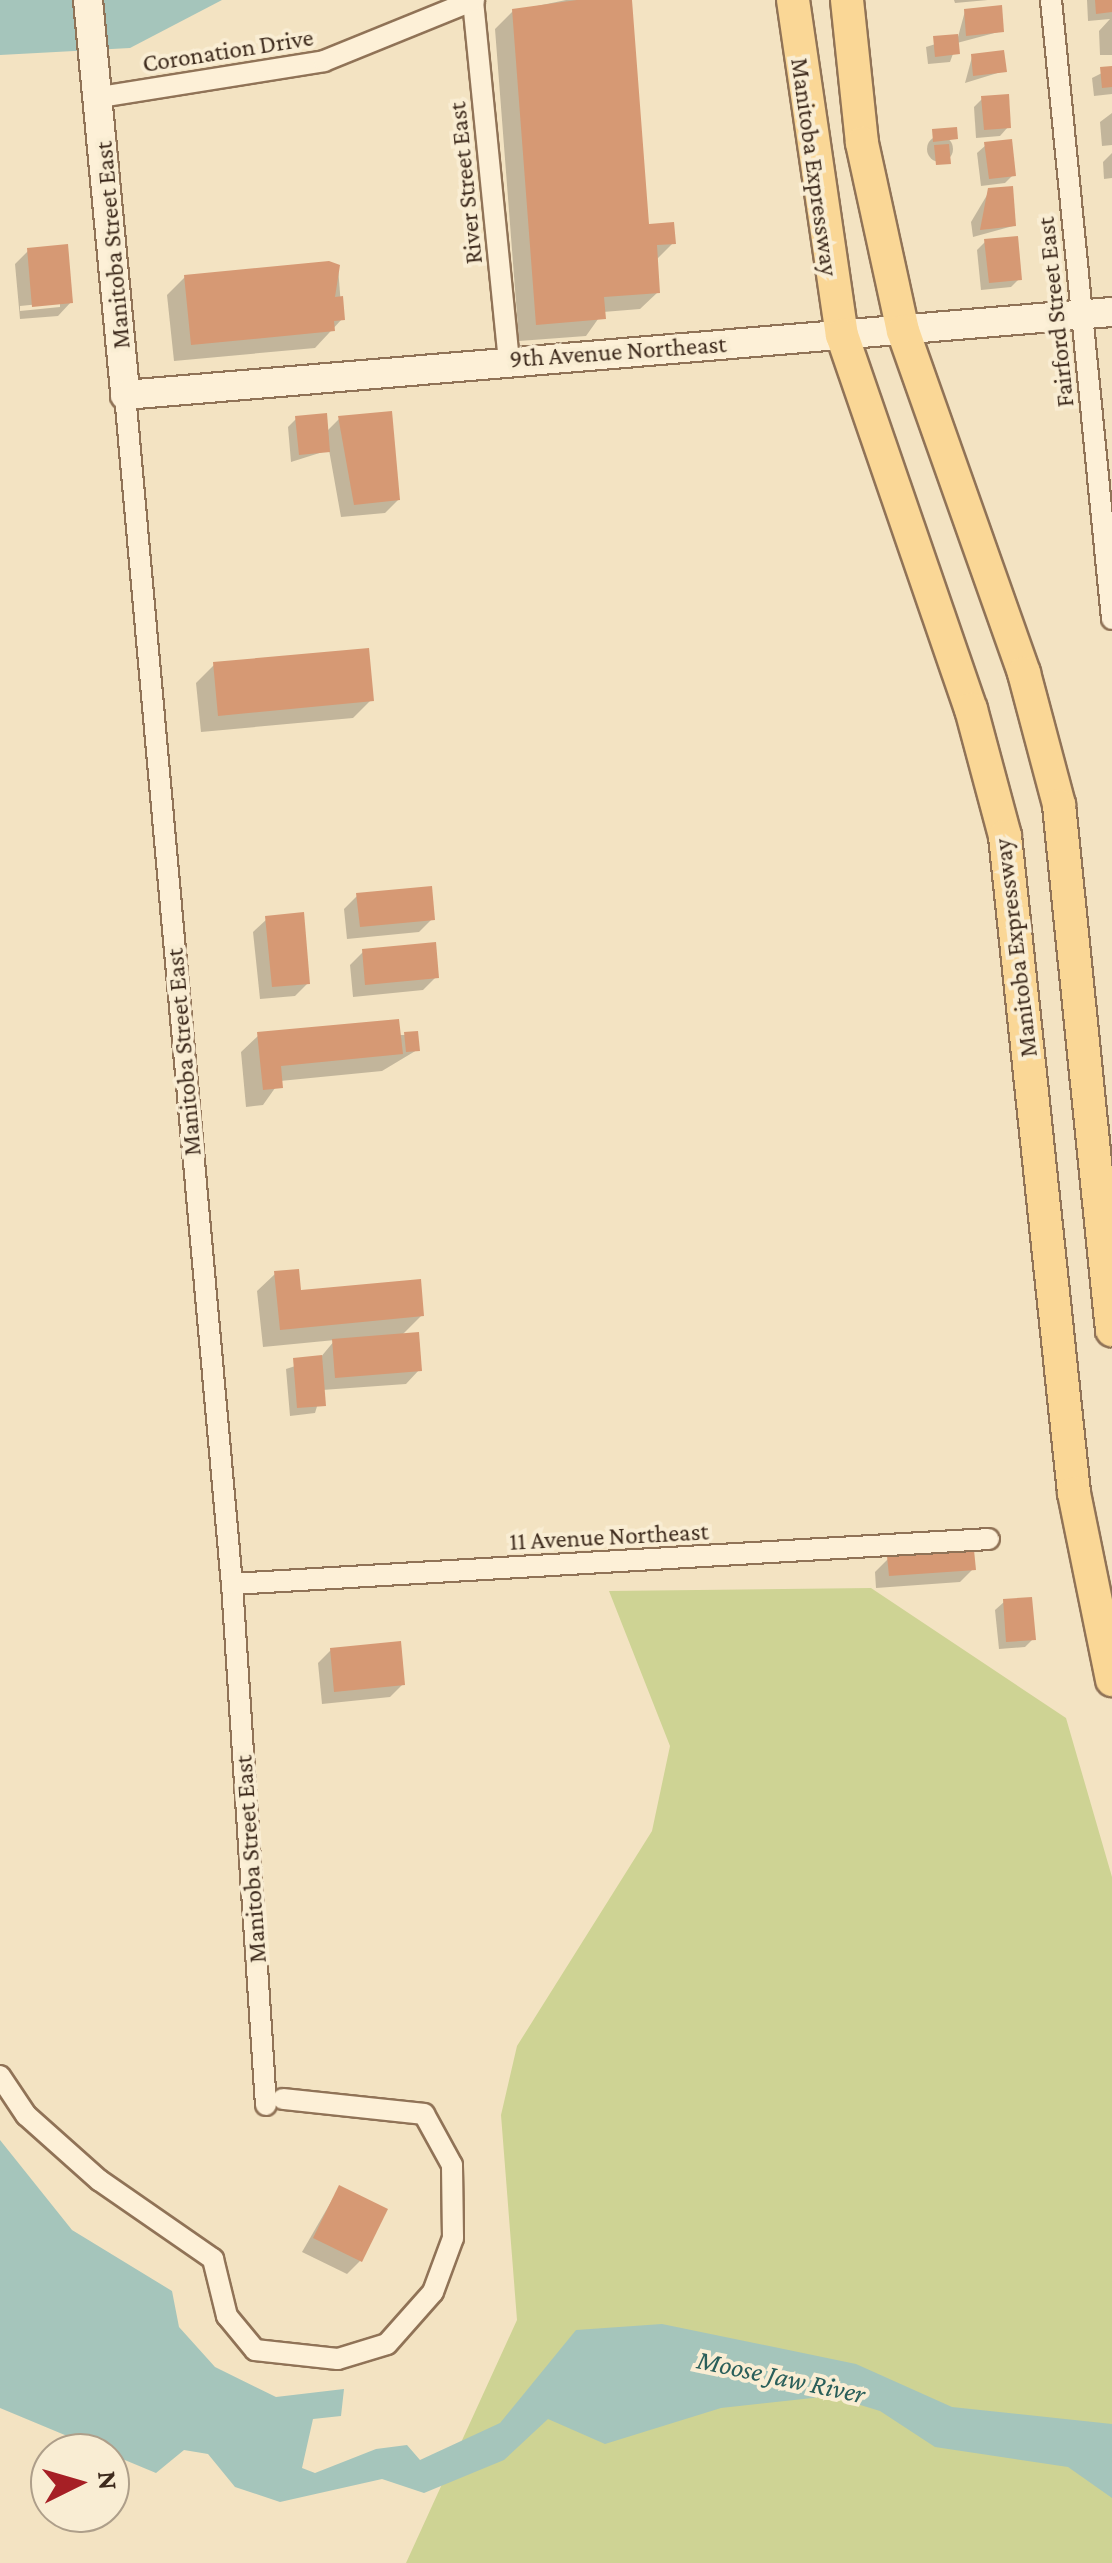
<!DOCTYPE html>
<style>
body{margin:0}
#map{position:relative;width:1112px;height:2563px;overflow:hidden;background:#f3e3c2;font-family:"Crimson Pro",serif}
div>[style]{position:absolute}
.green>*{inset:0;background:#ced394}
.water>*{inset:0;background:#a5c5bb}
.shadow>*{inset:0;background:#0003}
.round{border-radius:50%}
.building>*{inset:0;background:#d69974}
.roads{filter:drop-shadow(2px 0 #907357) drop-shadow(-2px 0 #907357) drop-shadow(0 2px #907357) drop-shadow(0 -2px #907357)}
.minor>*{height:20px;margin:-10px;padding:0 10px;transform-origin:10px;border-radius:10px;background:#fdf0d7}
.tertiary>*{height:28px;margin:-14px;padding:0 14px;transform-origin:14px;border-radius:14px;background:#fdf0d7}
.primary>*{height:32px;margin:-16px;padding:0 16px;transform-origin:16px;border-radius:16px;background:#fad796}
span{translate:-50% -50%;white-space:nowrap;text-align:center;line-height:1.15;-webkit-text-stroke:8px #f9edd3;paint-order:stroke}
.street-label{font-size:25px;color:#3e2b1d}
.water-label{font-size:28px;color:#2a5f5a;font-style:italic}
.north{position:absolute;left:30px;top:2433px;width:100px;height:100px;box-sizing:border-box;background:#f9edd3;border:2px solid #ae9f8a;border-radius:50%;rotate:85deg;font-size:28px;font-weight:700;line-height:40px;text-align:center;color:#3e2b1d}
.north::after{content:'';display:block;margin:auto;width:35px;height:45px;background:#a61f25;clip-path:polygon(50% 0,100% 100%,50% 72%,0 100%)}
</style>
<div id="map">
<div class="green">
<div style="clip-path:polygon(871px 1588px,1066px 1718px,1112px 1877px,1112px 2563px,406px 2563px,517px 2320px,501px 2115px,517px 2046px,652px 1831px,670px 1746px,609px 1591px)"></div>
</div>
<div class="water">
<div style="clip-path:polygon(0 0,222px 0,130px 48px,0 55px)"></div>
<div style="clip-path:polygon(0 2140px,72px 2230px,172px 2291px,179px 2327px,215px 2367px,276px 2397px,344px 2389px,341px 2416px,313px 2419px,302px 2468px,315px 2473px,376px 2449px,407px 2445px,420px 2460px,500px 2423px,576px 2330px,662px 2324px,856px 2364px,952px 2407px,1112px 2424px,1112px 2498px,1068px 2467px,935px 2447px,880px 2411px,831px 2396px,721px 2408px,605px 2444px,548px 2419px,504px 2460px,424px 2493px,382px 2479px,280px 2502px,235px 2487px,208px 2454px,184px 2450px,156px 2473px,0 2408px)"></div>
</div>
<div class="shadow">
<div style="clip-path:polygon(566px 0,629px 0,646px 227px,673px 243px,655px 261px,658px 292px,640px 309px,603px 312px,586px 336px,519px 341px,495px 29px,513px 11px)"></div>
<div style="clip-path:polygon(954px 0,988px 0,955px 3px)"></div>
<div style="clip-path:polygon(1087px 0,1112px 0,1112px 55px,1100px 55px,1099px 31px,1110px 19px,1088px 21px)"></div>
<div style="clip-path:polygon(965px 11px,1002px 31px,957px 43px,950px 62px,928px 64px,926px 47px,958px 37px)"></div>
<div style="clip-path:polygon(972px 57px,1004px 71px,965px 83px)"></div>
<div style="clip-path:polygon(1112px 68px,1112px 94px,1094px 96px,1092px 78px)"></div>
<div style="clip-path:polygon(982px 99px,1008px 127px,1000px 136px,976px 138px,974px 107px)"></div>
<div style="clip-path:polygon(1112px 113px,1112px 145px,1102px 146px,1100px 122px)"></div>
<div class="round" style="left:927px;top:136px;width:26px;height:26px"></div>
<div style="clip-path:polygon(986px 145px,1013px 175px,1005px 183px,981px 186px,977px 153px)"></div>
<div style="clip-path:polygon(1112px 153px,1112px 178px,1104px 179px,1103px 162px)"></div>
<div style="clip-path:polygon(990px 190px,1013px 226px,973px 237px,971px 222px)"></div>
<div style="clip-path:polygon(986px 241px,1019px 279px,1011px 287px,981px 290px,977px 250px)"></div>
<div style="clip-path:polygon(evenodd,28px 251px,71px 302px,58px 316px,20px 319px,15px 264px,28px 251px,60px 302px,60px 307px,20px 311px,20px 306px,60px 302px)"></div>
<div style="clip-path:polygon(338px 267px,342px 319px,315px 348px,174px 361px,167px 295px,185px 277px)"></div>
<div style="clip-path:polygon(296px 419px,326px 432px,339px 419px,398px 500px,385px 513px,341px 517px,329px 450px,291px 462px,288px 427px)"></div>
<div style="clip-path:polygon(214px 665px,371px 700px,353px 718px,201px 732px,196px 683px)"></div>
<div style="clip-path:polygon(358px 895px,432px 919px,419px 932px,347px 939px,344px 909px)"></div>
<div style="clip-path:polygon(267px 919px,308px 983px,295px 996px,260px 999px,253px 932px)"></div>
<div style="clip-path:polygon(363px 952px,436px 977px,423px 990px,353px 997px,350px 965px)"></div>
<div style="clip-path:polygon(259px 1035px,406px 1035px,417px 1050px,382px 1071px,280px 1081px,263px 1105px,246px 1107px,241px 1052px)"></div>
<div style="clip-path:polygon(275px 1274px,298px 1293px,422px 1315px,401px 1336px,419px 1370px,406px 1384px,322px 1390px,315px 1413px,290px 1416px,286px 1369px,320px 1358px,335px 1340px,263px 1347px,257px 1291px)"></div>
<div style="clip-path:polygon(888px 1559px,973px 1569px,960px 1582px,876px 1588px,875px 1572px)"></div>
<div style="clip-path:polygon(1004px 1602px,1033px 1639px,1025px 1647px,999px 1649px,995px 1610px)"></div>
<div style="clip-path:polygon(331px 1650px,403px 1684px,390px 1697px,322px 1704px,318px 1663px)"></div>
<div style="clip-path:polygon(339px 2188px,360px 2261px,347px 2274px,302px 2252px)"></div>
</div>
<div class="building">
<div style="clip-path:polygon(577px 0,632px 0,649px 224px,674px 222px,676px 244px,657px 245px,660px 293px,604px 297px,606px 319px,536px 325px,512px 9px)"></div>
<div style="clip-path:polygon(1095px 0,1112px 0,1112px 12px,1096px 14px)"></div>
<div style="clip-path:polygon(1002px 5px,1004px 32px,966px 36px,964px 9px)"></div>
<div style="clip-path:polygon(958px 34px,960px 54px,935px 57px,933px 36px)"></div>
<div style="clip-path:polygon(1004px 50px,1007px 72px,973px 76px,971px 54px)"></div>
<div style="clip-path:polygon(1112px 66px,1112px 87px,1102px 88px,1100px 67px)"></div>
<div style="clip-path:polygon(1009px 94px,1011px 128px,984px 130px,981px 96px)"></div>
<div style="clip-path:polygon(957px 127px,958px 139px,933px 142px,932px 129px)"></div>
<div style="clip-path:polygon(1012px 139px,1016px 176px,989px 179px,984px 142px)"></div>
<div style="clip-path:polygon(949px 144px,951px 164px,936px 165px,934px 145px)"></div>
<div style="clip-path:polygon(1013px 186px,1016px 226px,980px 230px,988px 188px)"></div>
<div style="clip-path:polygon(1018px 236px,1022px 280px,989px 283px,984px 239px)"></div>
<div style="clip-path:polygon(68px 244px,73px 303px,32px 307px,27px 248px)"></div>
<div style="clip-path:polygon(329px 261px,340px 265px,335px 297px,343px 296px,345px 320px,334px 321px,335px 331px,191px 345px,184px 275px)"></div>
<div style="clip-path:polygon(392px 411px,400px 500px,354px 505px,338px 416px)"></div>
<div style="clip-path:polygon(327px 413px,330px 452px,299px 455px,295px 416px)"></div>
<div style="clip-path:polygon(369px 648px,374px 701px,218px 716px,213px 662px)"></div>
<div style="clip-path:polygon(432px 886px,435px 920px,360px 927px,356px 893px)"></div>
<div style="clip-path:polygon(304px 912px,310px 984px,272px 987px,265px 916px)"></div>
<div style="clip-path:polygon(436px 942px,439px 978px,365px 985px,362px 949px)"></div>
<div style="clip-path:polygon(399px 1019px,403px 1054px,281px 1066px,283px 1088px,263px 1090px,257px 1032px)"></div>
<div style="clip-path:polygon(418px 1031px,420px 1051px,406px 1052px,404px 1032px)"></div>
<div style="clip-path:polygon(299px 1269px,301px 1290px,421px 1279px,424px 1316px,280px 1330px,274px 1271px)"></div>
<div style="clip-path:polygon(419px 1332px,422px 1371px,335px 1378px,332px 1339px)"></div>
<div style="clip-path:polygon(322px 1355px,326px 1406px,297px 1408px,293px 1358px)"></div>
<div style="clip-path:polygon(974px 1550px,976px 1570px,889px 1576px,887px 1556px)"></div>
<div style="clip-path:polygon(1032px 1597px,1036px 1640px,1006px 1642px,1003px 1599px)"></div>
<div style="clip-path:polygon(401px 1641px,405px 1685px,334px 1692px,330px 1648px)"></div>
<div style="clip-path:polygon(339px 2185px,388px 2209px,362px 2262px,313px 2238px)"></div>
</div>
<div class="roads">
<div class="minor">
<div style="left:1051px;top:0;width:622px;rotate:84.37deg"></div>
<div style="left:473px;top:1px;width:361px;rotate:84.3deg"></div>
<div style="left:100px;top:97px;width:227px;rotate:-9.1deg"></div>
<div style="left:324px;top:61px;width:162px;rotate:-22.1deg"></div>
<div style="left:125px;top:395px;width:1194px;rotate:84.86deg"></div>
<div style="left:232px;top:1584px;width:522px;rotate:86.27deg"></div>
<div style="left:232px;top:1584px;width:758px;rotate:-3.4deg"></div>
<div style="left:0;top:2076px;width:47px;rotate:56.3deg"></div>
<div style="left:26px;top:2115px;width:98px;rotate:41.7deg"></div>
<div style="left:99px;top:2180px;width:139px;rotate:34.7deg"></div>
<div style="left:213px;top:2259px;width:59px;rotate:76.2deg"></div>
<div style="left:227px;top:2316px;width:44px;rotate:50.5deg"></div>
<div style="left:255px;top:2350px;width:83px;rotate:6.2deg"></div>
<div style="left:338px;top:2359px;width:51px;rotate:-17deg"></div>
<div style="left:387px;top:2344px;width:69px;rotate:-48.5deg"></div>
<div style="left:433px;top:2292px;width:58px;rotate:-69.7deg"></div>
<div style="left:453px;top:2238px;width:73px;rotate:-90.8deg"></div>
<div style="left:452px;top:2165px;width:58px;rotate:-118.8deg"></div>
<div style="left:424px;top:2114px;width:142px;rotate:-173.9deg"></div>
</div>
<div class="tertiary">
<div style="left:88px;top:0;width:397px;rotate:84.6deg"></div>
<div style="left:125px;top:395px;width:990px;rotate:-4.81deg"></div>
</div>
<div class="primary">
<div style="left:793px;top:0;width:339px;rotate:81.7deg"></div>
<div style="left:842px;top:335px;width:396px;rotate:71deg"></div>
<div style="left:971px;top:709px;width:131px;rotate:75deg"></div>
<div style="left:1005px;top:836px;width:661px;rotate:84deg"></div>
<div style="left:1074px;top:1493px;width:191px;rotate:78.5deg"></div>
<div style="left:847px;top:0;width:144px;rotate:84deg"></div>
<div style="left:862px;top:143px;width:192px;rotate:77.7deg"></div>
<div style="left:903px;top:331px;width:363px;rotate:70.5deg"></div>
<div style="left:1024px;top:673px;width:137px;rotate:75.1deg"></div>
<div style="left:1059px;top:805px;width:528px;rotate:84.24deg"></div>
</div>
</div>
<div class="street-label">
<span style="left:228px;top:51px;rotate:-9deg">Coronation Drive</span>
<span style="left:814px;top:167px;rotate:82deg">Manitoba Expressway</span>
<span style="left:466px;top:183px;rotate:-96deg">River Street East</span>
<span style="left:113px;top:245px;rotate:-95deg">Manitoba Street East</span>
<span style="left:1056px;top:312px;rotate:-96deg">Fairford Street East</span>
<span style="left:618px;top:352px;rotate:-4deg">9th Avenue Northeast</span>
<span style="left:1016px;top:948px;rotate:-97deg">Manitoba Expressway</span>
<span style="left:184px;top:1052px;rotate:-95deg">Manitoba Street East</span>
<span style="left:609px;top:1537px;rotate:-3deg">11 Avenue Northeast</span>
<span style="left:251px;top:1859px;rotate:-94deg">Manitoba Street East</span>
</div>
<div class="water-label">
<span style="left:781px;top:2377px;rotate:12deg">Moose Jaw River</span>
</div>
<div class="north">N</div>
</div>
